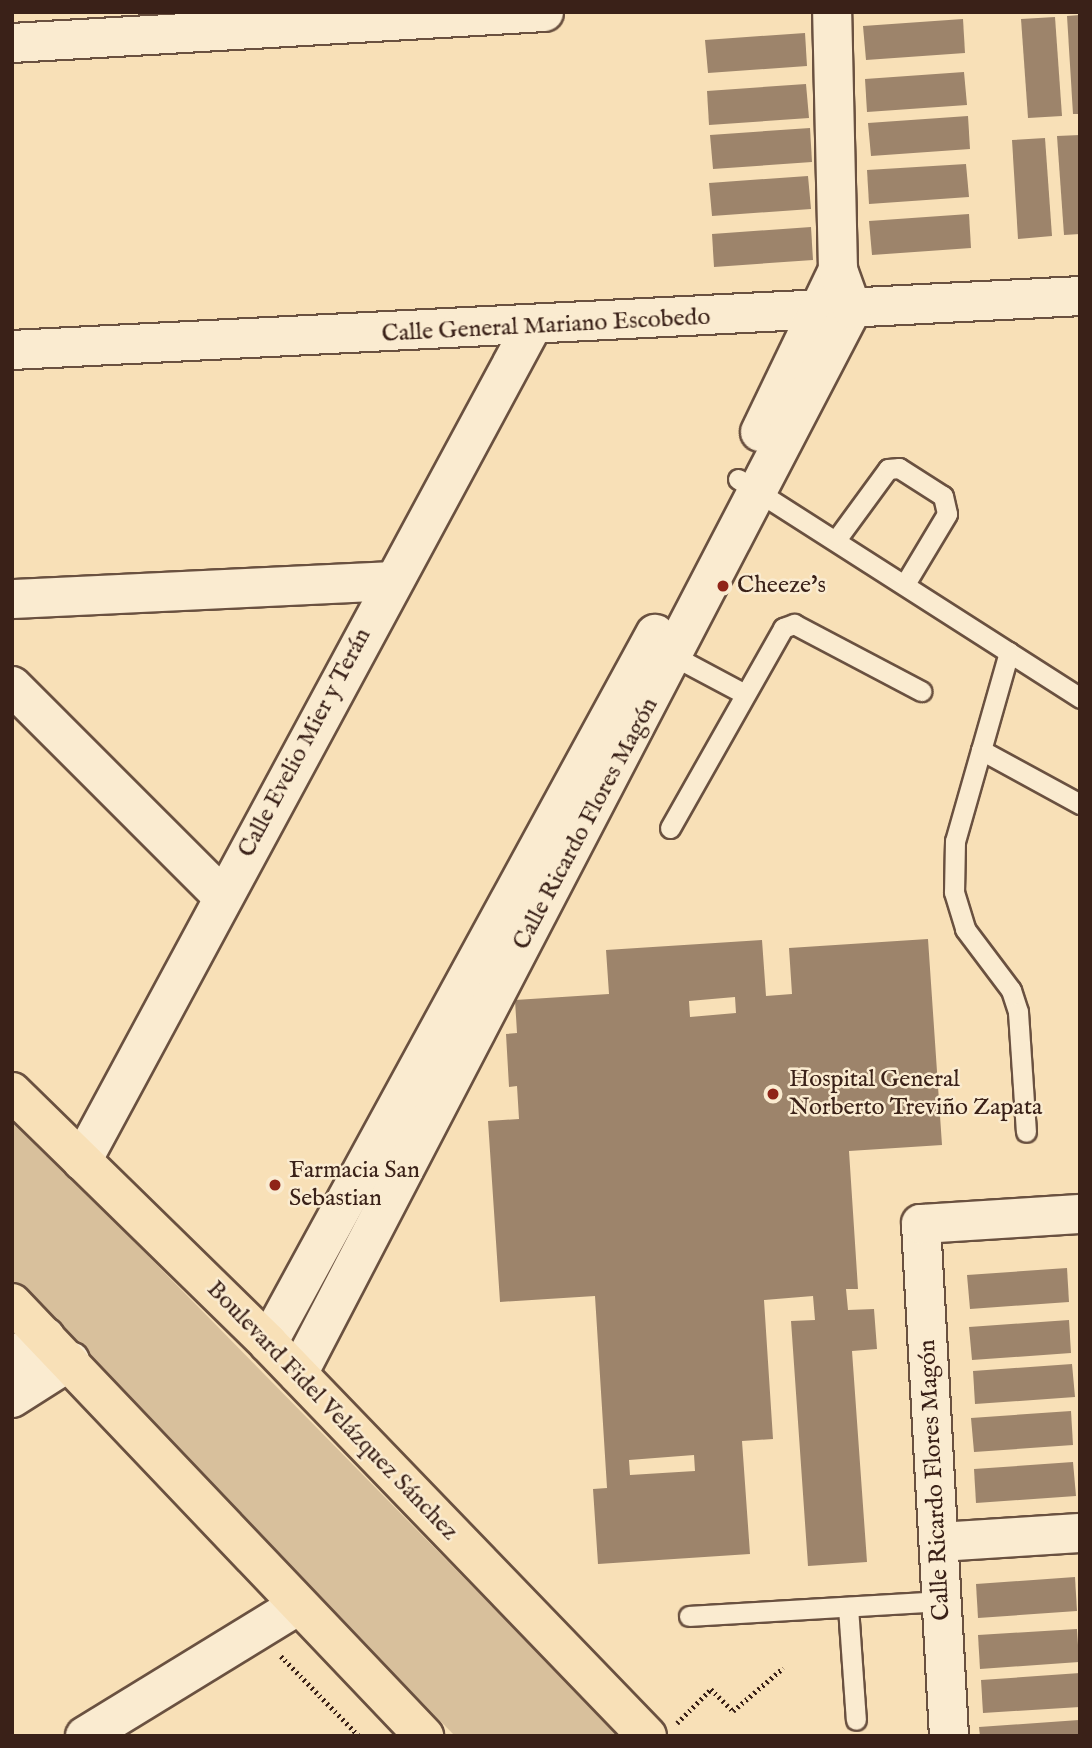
<!DOCTYPE html>
<meta charset="utf-8">
<style>
body{margin:0}
#map{position:relative;width:1092px;height:1748px;overflow:hidden;background:#f8e0b7;font-family:"IM FELL English",serif}
div>[style]{position:absolute}
.green>*{inset:0;background:#d8c09c}
.building>*{inset:0;background:#9d846b}
.path>*{height:4.5px;margin-top:-2.25px;transform-origin:0;background:repeating-linear-gradient(90deg,#3a2118 0 2px,transparent 0 5.5px)}
.roads{filter:drop-shadow(2px 0 #6a5140) drop-shadow(-2px 0 #6a5140) drop-shadow(0 2px #6a5140) drop-shadow(0 -2px #6a5140)}
.service>*{height:19px;margin:-9.5px;padding:0 9.5px;transform-origin:9.5px;border-radius:9.5px;background:#faebd0}
.minor>*{height:38px;margin:-19px;padding:0 19px;transform-origin:19px;border-radius:19px;background:#faebd0}
.tertiary>*{height:38px;margin:-19px;padding:0 19px;transform-origin:19px;border-radius:19px;background:#faebd0}
.primary>*{height:38px;margin:-19px;padding:0 19px;transform-origin:19px;border-radius:19px;background:#f8e0b7}
.dots>*{width:19px;height:19px;translate:-50% -50%;box-sizing:border-box;border:4px solid #faebd0;border-radius:50%}
span{translate:-50% -50%;white-space:nowrap;text-align:center;line-height:1.15;-webkit-text-stroke:5px #faebd0;paint-order:stroke}
.street-label{font-size:24px;color:#3a2118}
.poi-label{font-size:24px;color:#3a2118}
.left{translate:0 -50%;text-align:left}
.frame{position:absolute;inset:0;border:14px solid #3a2118;pointer-events:none}
</style>
<div id="map">
<div class="green">
<div style="clip-path:polygon(12px 1117px,619px 1736px,455px 1736px,12px 1283px)"></div>
</div>
<div class="building">
<div style="clip-path:polygon(1080px 15px,1080px 114px,1073px 114px,1067px 16px)"></div>
<div style="clip-path:polygon(1055px 17px,1062px 116px,1028px 118px,1021px 19px)"></div>
<div style="clip-path:polygon(963px 19px,965px 53px,866px 60px,863px 26px)"></div>
<div style="clip-path:polygon(805px 33px,807px 66px,708px 73px,705px 40px)"></div>
<div style="clip-path:polygon(964px 72px,967px 105px,867px 112px,865px 79px)"></div>
<div style="clip-path:polygon(806px 84px,809px 118px,709px 125px,707px 91px)"></div>
<div style="clip-path:polygon(968px 116px,970px 149px,871px 156px,868px 123px)"></div>
<div style="clip-path:polygon(810px 128px,812px 162px,713px 169px,710px 135px)"></div>
<div style="clip-path:polygon(1080px 135px,1080px 234px,1064px 235px,1057px 136px)"></div>
<div style="clip-path:polygon(1045px 138px,1052px 236px,1018px 239px,1012px 140px)"></div>
<div style="clip-path:polygon(966px 164px,969px 197px,869px 204px,867px 170px)"></div>
<div style="clip-path:polygon(808px 176px,811px 209px,712px 216px,709px 183px)"></div>
<div style="clip-path:polygon(969px 214px,971px 248px,872px 255px,869px 221px)"></div>
<div style="clip-path:polygon(811px 227px,813px 260px,714px 267px,712px 234px)"></div>
<div style="clip-path:polygon(evenodd,928px 939px,942px 1145px,849px 1151px,858px 1289px,846px 1289px,848px 1310px,874px 1309px,877px 1349px,852px 1351px,867px 1562px,808px 1566px,791px 1321px,815px 1320px,813px 1296px,764px 1300px,773px 1439px,742px 1441px,750px 1554px,598px 1564px,593px 1489px,607px 1488px,595px 1296px,500px 1302px,488px 1121px,519px 1119px,517px 1086px,509px 1087px,506px 1034px,517px 1033px,515px 1000px,609px 994px,606px 950px,762px 940px,766px 996px,792px 994px,789px 948px,928px 939px,735px 997px,736px 1013px,690px 1017px,689px 1001px,735px 997px,928px 939px,694px 1455px,695px 1471px,630px 1475px,629px 1460px,694px 1455px)"></div>
<div style="clip-path:polygon(1067px 1268px,1069px 1302px,970px 1309px,967px 1275px)"></div>
<div style="clip-path:polygon(1069px 1320px,1071px 1353px,972px 1360px,969px 1327px)"></div>
<div style="clip-path:polygon(1072px 1364px,1075px 1397px,975px 1404px,973px 1371px)"></div>
<div style="clip-path:polygon(1071px 1411px,1073px 1445px,974px 1452px,971px 1418px)"></div>
<div style="clip-path:polygon(1073px 1462px,1076px 1496px,976px 1503px,974px 1469px)"></div>
<div style="clip-path:polygon(1075px 1577px,1077px 1611px,978px 1618px,976px 1584px)"></div>
<div style="clip-path:polygon(1077px 1629px,1079px 1662px,980px 1669px,978px 1635px)"></div>
<div style="clip-path:polygon(1080px 1673px,1080px 1707px,983px 1713px,981px 1680px)"></div>
<div style="clip-path:polygon(1079px 1720px,1080px 1736px,980px 1736px,979px 1727px)"></div>
</div>
<div class="path">
<div style="left:281px;top:1656px;width:112px;rotate:45.7deg"></div>
<div style="left:677px;top:1723px;width:48px;rotate:-45deg"></div>
<div style="left:711px;top:1689px;width:31px;rotate:45deg"></div>
<div style="left:733px;top:1711px;width:66px;rotate:-40.7deg"></div>
</div>
<div class="roads">
<div class="service">
<div style="left:738px;top:479px;width:406px;rotate:32.6deg"></div>
<div style="left:836px;top:540px;width:88px;rotate:-53.8deg"></div>
<div style="left:888px;top:469px;width:11px;rotate:-5deg"></div>
<div style="left:899px;top:468px;width:52px;rotate:32.5deg"></div>
<div style="left:943px;top:496px;width:18px;rotate:77deg"></div>
<div style="left:947px;top:514px;width:82px;rotate:121deg"></div>
<div style="left:666px;top:652px;width:89px;rotate:28deg"></div>
<div style="left:1009px;top:652px;width:102px;rotate:105.9deg"></div>
<div style="left:981px;top:750px;width:113px;rotate:28.6deg"></div>
<div style="left:981px;top:750px;width:95px;rotate:105.9deg"></div>
<div style="left:955px;top:841px;width:51px;rotate:91.1deg"></div>
<div style="left:954px;top:892px;width:39px;rotate:73deg"></div>
<div style="left:965px;top:929px;width:76px;rotate:53deg"></div>
<div style="left:1011px;top:990px;width:23px;rotate:72deg"></div>
<div style="left:1018px;top:1012px;width:120px;rotate:86.2deg"></div>
<div style="left:670px;top:828px;width:230px;rotate:-60.5deg"></div>
<div style="left:783px;top:628px;width:12px;rotate:-20deg"></div>
<div style="left:794px;top:624px;width:144px;rotate:27.8deg"></div>
<div style="left:848px;top:1607px;width:113px;rotate:86deg"></div>
<div style="left:689px;top:1616px;width:253px;rotate:-3.4deg"></div>
</div>
<div class="minor">
<div style="left:12px;top:43px;width:533px;rotate:-3.33deg"></div>
<div style="left:12px;top:350px;width:1069px;rotate:-2.89deg"></div>
<div style="left:760px;top:432px;width:180px;rotate:-64.3deg"></div>
<div style="left:12px;top:599px;width:379px;rotate:-2.7deg"></div>
<div style="left:12px;top:686px;width:298px;rotate:45deg"></div>
<div style="left:82px;top:1161px;width:946px;rotate:-61.67deg"></div>
<div style="left:268px;top:1343px;width:808px;rotate:-61.37deg"></div>
<div style="left:298px;top:1374px;width:1200px;rotate:-62.52deg"></div>
<div style="left:852px;top:309px;width:41px;rotate:-109.7deg"></div>
<div style="left:838px;top:270px;width:258px;rotate:-91.3deg"></div>
<div style="left:939px;top:1542px;width:141px;rotate:-3.7deg"></div>
<div style="left:85px;top:1736px;width:249px;rotate:-31.5deg"></div>
<div style="left:949px;top:1736px;width:513px;rotate:-93.13deg"></div>
<div style="left:921px;top:1224px;width:159px;rotate:-3.6deg"></div>
</div>
<div class="tertiary">
<div style="left:12px;top:1357px;width:39px;rotate:-31deg"></div>
<div style="left:12px;top:1398px;width:69px;rotate:-32.5deg"></div>
</div>
<div class="primary">
<div style="left:12px;top:1092px;width:359px;rotate:44.4deg"></div>
<div style="left:268px;top:1343px;width:546px;rotate:46.04deg"></div>
<div style="left:12px;top:1303px;width:598px;rotate:46.42deg"></div>
</div>
</div>
<div class="dots">
<div style="left:723px;top:586px;background:#8f2418"></div>
<div style="left:773px;top:1094px;background:#8f2418"></div>
<div style="left:275px;top:1185px;background:#8f2418"></div>
</div>
<div class="street-label">
<span style="left:546px;top:326px;rotate:-3deg">Calle General Mariano Escobedo</span>
<span style="left:305px;top:743px;rotate:-62deg">Calle Evelio Mier y Terán</span>
<span style="left:586px;top:824px;rotate:-62deg">Calle Ricardo Flores Magón</span>
<span style="left:332px;top:1411px;rotate:46deg">Boulevard Fidel Velázquez Sánchez</span>
<span style="left:935px;top:1480px;rotate:-93deg">Calle Ricardo Flores Magón</span>
</div>
<div class="poi-label">
<span class="left" style="left:737px;top:586px">Cheeze's</span>
<span class="left" style="left:789px;top:1094px">Hospital General<br>Norberto Treviño Zapata</span>
<span class="left" style="left:289px;top:1185px">Farmacia San<br>Sebastian</span>
</div>
<div class="frame"></div>
</div>
